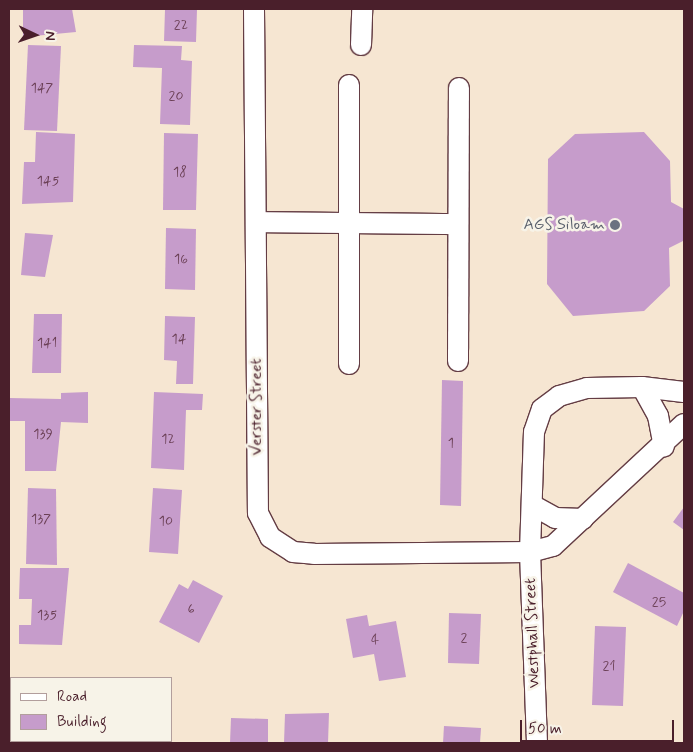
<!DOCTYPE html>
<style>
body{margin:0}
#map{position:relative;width:693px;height:752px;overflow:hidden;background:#f6e6d2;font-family:Mynerve,sans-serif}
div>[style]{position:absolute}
.building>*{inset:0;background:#c69ccb}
.roads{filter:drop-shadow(1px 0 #643d44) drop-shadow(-1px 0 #643d44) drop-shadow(0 1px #643d44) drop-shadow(0 -1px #643d44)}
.minor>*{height:20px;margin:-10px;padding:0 10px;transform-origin:10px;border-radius:10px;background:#fff}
.dots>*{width:14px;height:14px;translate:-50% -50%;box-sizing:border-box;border:2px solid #f7f3e8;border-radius:50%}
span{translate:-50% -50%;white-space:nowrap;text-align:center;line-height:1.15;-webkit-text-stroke:5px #f7f3e8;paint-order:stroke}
.number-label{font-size:14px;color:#693e53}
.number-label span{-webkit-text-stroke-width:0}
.worship-label{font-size:16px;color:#5b616d}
.right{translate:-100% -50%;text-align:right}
.street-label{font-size:16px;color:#4a1f2b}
.frame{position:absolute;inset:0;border:10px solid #4a1f2b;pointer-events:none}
.legend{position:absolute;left:10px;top:677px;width:162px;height:65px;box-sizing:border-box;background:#f7f3e8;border:1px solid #b29e9c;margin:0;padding:6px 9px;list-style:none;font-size:15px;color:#4a1f2b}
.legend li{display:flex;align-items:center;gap:10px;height:25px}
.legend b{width:25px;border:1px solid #b29e9c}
.north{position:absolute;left:10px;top:10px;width:50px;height:50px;-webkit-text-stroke:4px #f7f3e8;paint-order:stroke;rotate:93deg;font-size:14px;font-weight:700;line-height:20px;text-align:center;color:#4a1f2b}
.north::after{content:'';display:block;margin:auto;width:18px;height:22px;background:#4a1f2b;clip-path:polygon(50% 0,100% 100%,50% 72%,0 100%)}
.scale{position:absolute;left:520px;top:720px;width:154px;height:22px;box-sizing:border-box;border:2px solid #4a1f2b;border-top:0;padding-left:6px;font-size:15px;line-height:18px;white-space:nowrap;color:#4a1f2b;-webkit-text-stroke:4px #f7f3e8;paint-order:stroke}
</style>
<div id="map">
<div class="building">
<div style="clip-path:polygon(23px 9px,72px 9px,76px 32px,23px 37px)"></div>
<div style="clip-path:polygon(165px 9px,197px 9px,196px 42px,164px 41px)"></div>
<div style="clip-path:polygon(28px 45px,61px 46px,57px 131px,24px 130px)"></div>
<div style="clip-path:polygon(134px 45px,182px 46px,181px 60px,192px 61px,190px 125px,160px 124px,162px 68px,133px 67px)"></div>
<div style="clip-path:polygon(36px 132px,75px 134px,73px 202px,22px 204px,24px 162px,35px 162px)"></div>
<div style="clip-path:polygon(644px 132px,670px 161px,671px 202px,684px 209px,683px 241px,669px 248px,670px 286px,644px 311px,573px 316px,547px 284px,548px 159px,575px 134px)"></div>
<div style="clip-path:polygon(164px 133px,198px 134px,196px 210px,163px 210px)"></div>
<div style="clip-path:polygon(166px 228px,196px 229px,195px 290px,165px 289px)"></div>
<div style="clip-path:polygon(25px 233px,53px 235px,45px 277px,21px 275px)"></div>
<div style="clip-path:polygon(34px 314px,62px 314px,61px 373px,32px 373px)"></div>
<div style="clip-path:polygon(165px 316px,195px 317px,193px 384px,176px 384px,177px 361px,164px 360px)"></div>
<div style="clip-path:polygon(442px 380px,463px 381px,461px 506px,440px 505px)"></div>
<div style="clip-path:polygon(88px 392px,88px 423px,61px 422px,56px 471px,25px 471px,25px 421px,9px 421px,9px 398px,61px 399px,61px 393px)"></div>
<div style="clip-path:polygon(154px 392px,203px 394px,202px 410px,186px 410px,184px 470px,151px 468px)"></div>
<div style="clip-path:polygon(28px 488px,56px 489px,57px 565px,26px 564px)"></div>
<div style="clip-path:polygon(153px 488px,182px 490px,178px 554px,149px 552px)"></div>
<div style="clip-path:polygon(684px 507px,684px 530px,673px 522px)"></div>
<div style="clip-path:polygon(628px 563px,684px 593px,684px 611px,677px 626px,613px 592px)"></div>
<div style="clip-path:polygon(20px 568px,69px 568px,62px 645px,19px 644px,19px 625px,31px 625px,32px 599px,19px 599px)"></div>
<div style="clip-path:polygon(193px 580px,223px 596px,199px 643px,159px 622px,179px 584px,188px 589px)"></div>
<div style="clip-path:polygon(449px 613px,481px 614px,479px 664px,448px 663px)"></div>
<div style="clip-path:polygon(367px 615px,369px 626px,396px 621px,406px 677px,379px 681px,374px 654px,353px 658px,346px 619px)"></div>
<div style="clip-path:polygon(595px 626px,626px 627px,623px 706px,592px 705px)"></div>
<div style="clip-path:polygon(329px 713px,328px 743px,284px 743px,285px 714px)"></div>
<div style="clip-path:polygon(231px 718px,268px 719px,268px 743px,230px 743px)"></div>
<div style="clip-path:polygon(444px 726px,481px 728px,480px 743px,443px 743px)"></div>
<div style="clip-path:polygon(19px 741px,50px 741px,50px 743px,18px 743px)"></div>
<div style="clip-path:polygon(90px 741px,145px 741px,89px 743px)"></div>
</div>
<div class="roads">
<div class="minor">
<div style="left:254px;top:9px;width:504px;rotate:89.55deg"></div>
<div style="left:258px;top:513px;width:27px;rotate:63deg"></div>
<div style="left:270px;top:537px;width:27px;rotate:33deg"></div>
<div style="left:293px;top:552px;width:21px;rotate:5deg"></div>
<div style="left:314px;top:554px;width:216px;rotate:-0.5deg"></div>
<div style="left:530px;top:552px;width:24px;rotate:-15deg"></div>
<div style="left:553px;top:546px;width:179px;rotate:-43deg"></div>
<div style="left:361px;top:45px;width:36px;rotate:-88deg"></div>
<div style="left:256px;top:222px;width:202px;rotate:0.6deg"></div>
<div style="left:458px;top:361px;width:273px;rotate:-89.8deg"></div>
<div style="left:349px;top:364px;width:279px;rotate:-90deg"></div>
<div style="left:642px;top:387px;width:33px;rotate:61deg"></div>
<div style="left:658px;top:416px;width:31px;rotate:79deg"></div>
<div style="left:532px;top:505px;width:26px;rotate:29deg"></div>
<div style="left:555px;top:518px;width:28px;rotate:2deg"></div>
<div style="left:537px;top:743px;width:191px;rotate:-92.1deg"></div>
<div style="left:530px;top:552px;width:120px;rotate:-88.1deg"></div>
<div style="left:534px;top:432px;width:24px;rotate:-71deg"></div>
<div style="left:542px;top:409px;width:21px;rotate:-37deg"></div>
<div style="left:559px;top:396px;width:29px;rotate:-16deg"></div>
<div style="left:587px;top:388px;width:55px;rotate:-1deg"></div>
<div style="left:642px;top:387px;width:42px;rotate:6.8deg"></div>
</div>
</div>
<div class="dots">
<div style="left:615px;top:225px;background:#6b7280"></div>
</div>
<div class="number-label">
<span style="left:181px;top:25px">22</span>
<span style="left:42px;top:88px">147</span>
<span style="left:176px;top:96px">20</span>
<span style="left:180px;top:172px">18</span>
<span style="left:48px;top:181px">145</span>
<span style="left:181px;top:259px">16</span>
<span style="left:179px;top:339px">14</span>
<span style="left:47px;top:343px">141</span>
<span style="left:43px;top:434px">139</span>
<span style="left:168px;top:439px">12</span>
<span style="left:451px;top:443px">1</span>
<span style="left:41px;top:519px">137</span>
<span style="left:166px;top:521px">10</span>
<span style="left:659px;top:602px">25</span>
<span style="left:191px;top:609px">6</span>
<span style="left:47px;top:615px">135</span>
<span style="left:464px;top:638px">2</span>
<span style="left:375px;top:640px">4</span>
<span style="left:609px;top:666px">21</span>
</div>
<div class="worship-label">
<span class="right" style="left:605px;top:225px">AGS Siloam</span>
</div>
<div class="street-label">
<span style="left:257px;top:407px;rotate:-90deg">Verster Street</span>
<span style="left:533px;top:633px;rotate:-92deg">Westphall Street</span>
</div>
<div class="frame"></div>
<ul class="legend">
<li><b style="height:6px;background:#fff"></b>Road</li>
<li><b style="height:14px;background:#c69ccb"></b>Building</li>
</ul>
<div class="north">N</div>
<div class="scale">50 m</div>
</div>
